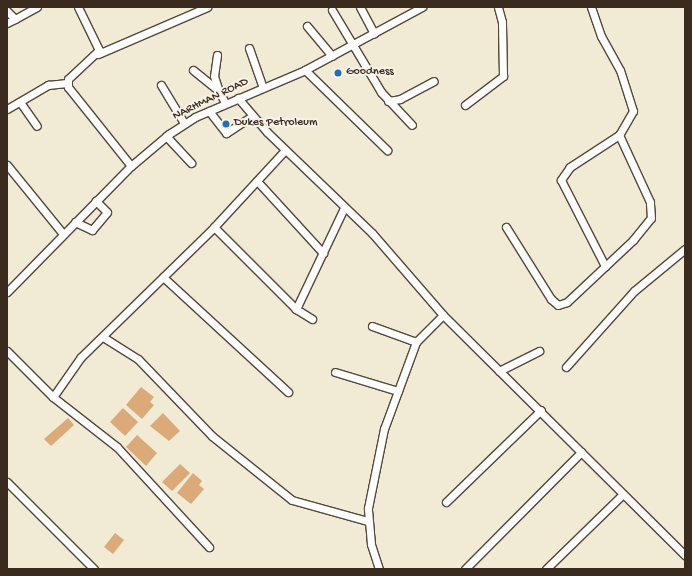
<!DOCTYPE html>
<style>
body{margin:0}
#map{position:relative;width:692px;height:576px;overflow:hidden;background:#f1ead5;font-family:"Gochi Hand",sans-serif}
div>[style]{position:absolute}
.building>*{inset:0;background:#dcaa79}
.roads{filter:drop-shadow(1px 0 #564739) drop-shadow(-1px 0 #564739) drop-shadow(0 1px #564739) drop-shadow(0 -1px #564739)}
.minor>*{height:7px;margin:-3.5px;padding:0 3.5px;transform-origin:3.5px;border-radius:3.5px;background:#fff}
.dots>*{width:11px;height:11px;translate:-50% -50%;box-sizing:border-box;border:2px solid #f7f3e8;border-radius:50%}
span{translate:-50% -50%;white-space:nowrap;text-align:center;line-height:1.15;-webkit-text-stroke:4px #f7f3e8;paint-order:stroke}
.poi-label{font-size:12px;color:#3b2a1e}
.left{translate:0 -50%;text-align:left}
.street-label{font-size:12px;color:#3b2a1e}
.frame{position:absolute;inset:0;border:8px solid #3b2a1e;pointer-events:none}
</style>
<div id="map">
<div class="building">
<div style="clip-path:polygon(141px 387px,154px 397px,150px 402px,154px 405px,142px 419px,126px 405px)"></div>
<div style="clip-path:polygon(123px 408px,138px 422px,125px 436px,110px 422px)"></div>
<div style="clip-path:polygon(163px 413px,180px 431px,169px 441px,150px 426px)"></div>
<div style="clip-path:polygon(68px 418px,74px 425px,51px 446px,44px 439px)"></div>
<div style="clip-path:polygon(137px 435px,157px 453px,146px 466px,126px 447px)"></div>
<div style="clip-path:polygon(180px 464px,190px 473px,172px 491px,162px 482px)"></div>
<div style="clip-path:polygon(193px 473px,202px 481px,199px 485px,204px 489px,191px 504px,177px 493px)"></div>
<div style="clip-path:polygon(115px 533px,124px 540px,113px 554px,104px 547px)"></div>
</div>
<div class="roads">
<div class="minor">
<div style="left:78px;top:7px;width:48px;rotate:64deg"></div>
<div style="left:99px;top:50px;width:42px;rotate:136.9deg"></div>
<div style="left:68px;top:79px;width:8px;rotate:90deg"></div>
<div style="left:68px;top:87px;width:101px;rotate:51.4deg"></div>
<div style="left:360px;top:7px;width:30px;rotate:62deg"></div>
<div style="left:591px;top:7px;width:31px;rotate:71deg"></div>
<div style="left:601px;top:36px;width:39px;rotate:61deg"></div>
<div style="left:620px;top:70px;width:43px;rotate:72.4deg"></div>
<div style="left:633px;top:111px;width:28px;rotate:120deg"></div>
<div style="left:619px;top:135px;width:59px;rotate:146.9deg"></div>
<div style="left:570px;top:167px;width:16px;rotate:125deg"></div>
<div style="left:561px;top:180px;width:97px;rotate:62.9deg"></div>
<div style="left:332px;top:10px;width:96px;rotate:59.1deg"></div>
<div style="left:381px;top:92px;width:45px;rotate:46.8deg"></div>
<div style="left:7px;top:11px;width:11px;rotate:45deg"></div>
<div style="left:15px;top:19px;width:25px;rotate:-29deg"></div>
<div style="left:7px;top:23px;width:9px;rotate:-27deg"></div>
<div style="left:307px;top:26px;width:39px;rotate:50deg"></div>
<div style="left:249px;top:48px;width:42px;rotate:70.7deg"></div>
<div style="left:98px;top:54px;width:119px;rotate:-23.3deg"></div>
<div style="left:217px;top:55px;width:21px;rotate:98deg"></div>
<div style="left:214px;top:76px;width:16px;rotate:72deg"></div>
<div style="left:193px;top:70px;width:33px;rotate:39deg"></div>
<div style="left:219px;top:91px;width:13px;rotate:63deg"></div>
<div style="left:305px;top:70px;width:115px;rotate:44.3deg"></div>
<div style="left:161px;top:85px;width:44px;rotate:58.8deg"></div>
<div style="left:238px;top:98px;width:45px;rotate:49.5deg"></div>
<div style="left:267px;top:132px;width:146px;rotate:43.9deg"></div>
<div style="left:372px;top:233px;width:108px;rotate:49.1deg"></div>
<div style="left:443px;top:315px;width:341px;rotate:44.8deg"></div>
<div style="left:388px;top:101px;width:12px;rotate:-9deg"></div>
<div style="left:400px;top:99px;width:38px;rotate:-28deg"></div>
<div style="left:20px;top:102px;width:29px;rotate:55deg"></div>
<div style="left:465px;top:105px;width:48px;rotate:-37.3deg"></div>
<div style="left:503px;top:76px;width:54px;rotate:-91.1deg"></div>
<div style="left:502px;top:22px;width:16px;rotate:-105deg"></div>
<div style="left:7px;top:109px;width:48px;rotate:-30.3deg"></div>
<div style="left:48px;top:85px;width:19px;rotate:-6deg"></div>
<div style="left:209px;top:111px;width:28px;rotate:52deg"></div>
<div style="left:226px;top:133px;width:31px;rotate:-33deg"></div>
<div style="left:166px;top:136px;width:37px;rotate:47deg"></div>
<div style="left:7px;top:165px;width:89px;rotate:50.9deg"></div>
<div style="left:257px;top:181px;width:98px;rotate:47.5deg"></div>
<div style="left:75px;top:222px;width:19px;rotate:25deg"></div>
<div style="left:92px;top:230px;width:23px;rotate:-50deg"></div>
<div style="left:107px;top:212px;width:16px;rotate:-135deg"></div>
<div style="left:214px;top:227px;width:116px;rotate:45deg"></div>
<div style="left:296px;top:309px;width:19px;rotate:32deg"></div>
<div style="left:506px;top:227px;width:85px;rotate:58deg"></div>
<div style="left:551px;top:299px;width:9px;rotate:41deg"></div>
<div style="left:558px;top:305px;width:9px;rotate:-18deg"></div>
<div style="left:567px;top:302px;width:91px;rotate:-43.2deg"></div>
<div style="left:633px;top:240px;width:28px;rotate:-51deg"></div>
<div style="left:651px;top:218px;width:16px;rotate:-94deg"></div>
<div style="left:650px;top:202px;width:74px;rotate:-114.8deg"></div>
<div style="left:163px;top:277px;width:170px;rotate:42.6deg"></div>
<div style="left:7px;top:292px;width:177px;rotate:-45.5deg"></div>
<div style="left:131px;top:166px;width:50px;rotate:-40.1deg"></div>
<div style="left:169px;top:134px;width:31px;rotate:-33deg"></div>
<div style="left:195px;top:117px;width:120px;rotate:-23.1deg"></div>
<div style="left:305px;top:70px;width:133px;rotate:-28.3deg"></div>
<div style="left:296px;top:309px;width:112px;rotate:-64.6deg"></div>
<div style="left:372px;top:326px;width:47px;rotate:20deg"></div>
<div style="left:103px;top:337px;width:41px;rotate:32.2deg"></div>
<div style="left:138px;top:359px;width:107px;rotate:46.1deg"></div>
<div style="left:212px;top:436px;width:102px;rotate:38.7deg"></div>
<div style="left:292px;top:500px;width:78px;rotate:15.6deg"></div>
<div style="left:7px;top:351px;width:65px;rotate:45deg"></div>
<div style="left:53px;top:397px;width:81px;rotate:38deg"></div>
<div style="left:117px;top:447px;width:136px;rotate:47.4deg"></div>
<div style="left:566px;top:367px;width:102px;rotate:-48.2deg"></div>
<div style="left:634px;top:291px;width:66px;rotate:-39.5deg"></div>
<div style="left:499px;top:371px;width:45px;rotate:-26.6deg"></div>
<div style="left:335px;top:372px;width:66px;rotate:16.8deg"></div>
<div style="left:53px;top:397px;width:49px;rotate:-55deg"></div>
<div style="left:81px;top:357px;width:186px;rotate:-44.3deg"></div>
<div style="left:214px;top:227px;width:105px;rotate:-47.3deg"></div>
<div style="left:7px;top:482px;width:123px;rotate:45deg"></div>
<div style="left:446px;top:502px;width:132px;rotate:-44.1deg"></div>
<div style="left:379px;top:569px;width:26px;rotate:-108deg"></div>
<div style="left:371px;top:544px;width:36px;rotate:-95deg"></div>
<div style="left:368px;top:508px;width:81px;rotate:-78.6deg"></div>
<div style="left:384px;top:429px;width:93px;rotate:-69.8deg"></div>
<div style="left:416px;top:342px;width:38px;rotate:-45deg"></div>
<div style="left:465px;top:569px;width:165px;rotate:-45.2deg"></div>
<div style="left:546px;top:569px;width:106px;rotate:-44.2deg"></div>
</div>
</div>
<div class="dots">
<div style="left:338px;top:73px;background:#1f6fb2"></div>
<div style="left:226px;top:124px;background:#1f6fb2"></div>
</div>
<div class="poi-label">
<span class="left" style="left:346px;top:73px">Goodness</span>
<span class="left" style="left:234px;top:124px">Dukes Petroleum</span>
</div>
<div class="street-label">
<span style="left:211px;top:100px;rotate:-26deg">NARHMAN ROAD</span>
</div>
<div class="frame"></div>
</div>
